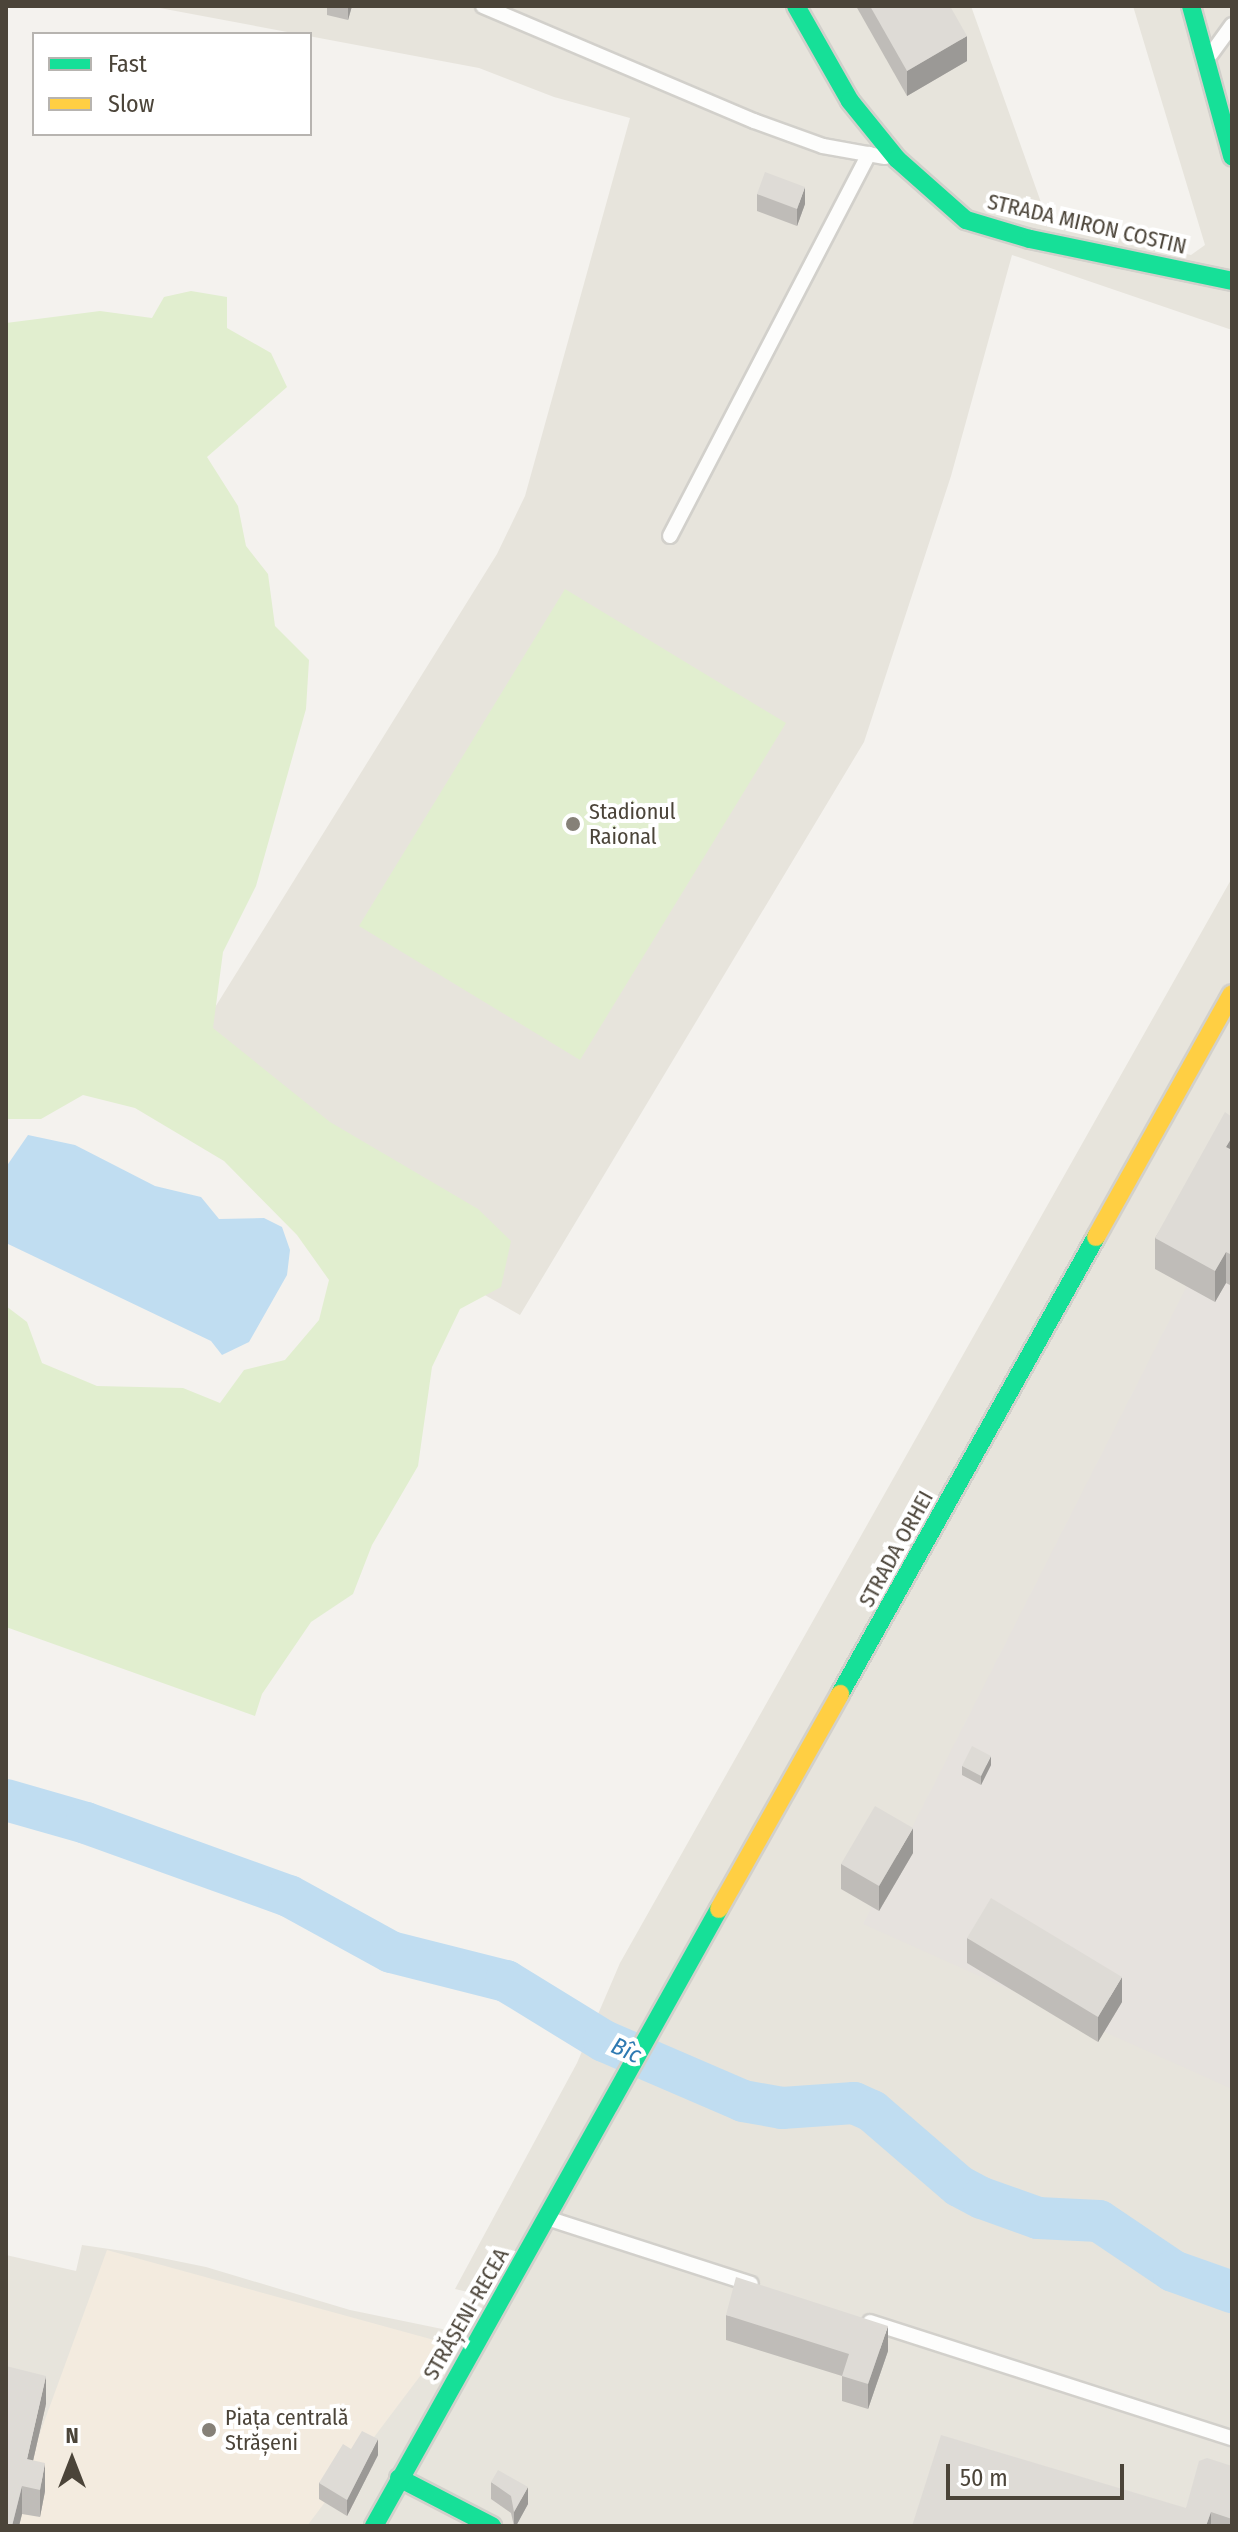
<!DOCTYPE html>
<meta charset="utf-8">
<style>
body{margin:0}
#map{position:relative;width:1238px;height:2532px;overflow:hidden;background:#f4f2ee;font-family:"Fira Sans Condensed",sans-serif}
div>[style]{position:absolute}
.residential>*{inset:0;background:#e7e4dc}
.commercial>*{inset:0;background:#f3ebdf}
.industrial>*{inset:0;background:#e6e2de}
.green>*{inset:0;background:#e1eecf}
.water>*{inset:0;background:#c0ddf1}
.river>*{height:42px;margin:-21px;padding:0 21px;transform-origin:21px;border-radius:21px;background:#c0ddf1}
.roads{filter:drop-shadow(2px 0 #d2d0cb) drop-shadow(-2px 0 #d2d0cb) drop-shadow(0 2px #d2d0cb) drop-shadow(0 -2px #d2d0cb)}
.lane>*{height:14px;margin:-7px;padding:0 7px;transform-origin:7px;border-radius:7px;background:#fdfdfc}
.fast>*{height:18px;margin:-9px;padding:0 9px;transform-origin:9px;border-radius:9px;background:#16e098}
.slow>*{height:18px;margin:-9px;padding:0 9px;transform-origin:9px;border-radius:9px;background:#ffcf43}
.wall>*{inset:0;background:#bfbcb8}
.shaded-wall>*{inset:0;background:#9b9996}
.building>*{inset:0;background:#dedbd6}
.dots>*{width:22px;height:22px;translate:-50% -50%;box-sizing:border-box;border:4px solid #fff;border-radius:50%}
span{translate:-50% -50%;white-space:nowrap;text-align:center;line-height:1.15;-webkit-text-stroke:8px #fff;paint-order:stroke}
.street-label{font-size:22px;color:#4b4439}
.poi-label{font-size:22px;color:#4b4439}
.left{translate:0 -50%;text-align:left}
.water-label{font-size:24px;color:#2e7ab2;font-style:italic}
.frame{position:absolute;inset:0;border:8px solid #4b4439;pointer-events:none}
.legend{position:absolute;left:32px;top:32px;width:280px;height:104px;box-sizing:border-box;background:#fff;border:2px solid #b7b4b0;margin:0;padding:10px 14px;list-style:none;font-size:24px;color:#4b4439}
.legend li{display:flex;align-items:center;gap:16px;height:40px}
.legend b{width:40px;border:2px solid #b7b4b0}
.north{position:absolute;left:32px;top:2420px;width:80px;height:80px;-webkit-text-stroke:6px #fff;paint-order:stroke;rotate:0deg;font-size:22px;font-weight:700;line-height:32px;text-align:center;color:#4b4439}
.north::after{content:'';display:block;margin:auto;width:28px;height:36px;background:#4b4439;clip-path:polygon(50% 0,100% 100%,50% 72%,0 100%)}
.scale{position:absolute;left:946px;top:2464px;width:178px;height:36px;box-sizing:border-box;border:4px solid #4b4439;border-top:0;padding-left:10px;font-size:24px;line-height:28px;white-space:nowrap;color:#4b4439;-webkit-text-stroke:6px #fff;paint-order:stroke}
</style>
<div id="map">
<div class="residential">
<div style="clip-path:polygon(149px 6px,971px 6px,1048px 222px,1191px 255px,1205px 245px,1133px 6px,1232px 6px,1232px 330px,1012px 255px,951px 476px,864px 742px,520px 1315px,153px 1107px,497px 554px,525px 496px,630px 118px,554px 97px,479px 68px)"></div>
<div style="clip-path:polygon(1232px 878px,1232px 2526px,6px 2526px,6px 2255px,76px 2271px,82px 2245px,137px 2253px,206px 2267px,350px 2310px,452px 2331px,472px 2293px,455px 2289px,577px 2063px,620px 1963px)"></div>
</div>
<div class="commercial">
<div style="clip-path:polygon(107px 2250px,445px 2343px,307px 2526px,6px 2526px)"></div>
</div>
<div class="industrial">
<div style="clip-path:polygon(1232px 1197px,1232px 2089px,863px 1924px)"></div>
</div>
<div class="green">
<div style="clip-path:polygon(191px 291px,227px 297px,227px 328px,271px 353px,287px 387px,207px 457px,238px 506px,246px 546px,268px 574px,275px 626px,309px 660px,306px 709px,256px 886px,223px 952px,213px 1028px,330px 1122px,478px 1209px,511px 1241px,501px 1287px,460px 1309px,432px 1367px,418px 1466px,372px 1545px,353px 1594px,311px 1622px,262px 1694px,255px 1716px,6px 1627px,6px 1306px,27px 1322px,42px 1363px,97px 1386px,183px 1388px,220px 1403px,244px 1370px,285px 1360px,319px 1320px,329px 1280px,297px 1235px,224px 1161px,135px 1108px,83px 1095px,41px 1119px,6px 1119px,6px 323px,100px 311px,152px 318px,164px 297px)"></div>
<div style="clip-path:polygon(565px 589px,786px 723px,580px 1060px,359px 926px)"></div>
</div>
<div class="water">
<div style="clip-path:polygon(28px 1135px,75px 1145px,155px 1186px,201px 1197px,219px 1219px,264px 1218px,282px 1227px,290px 1250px,287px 1275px,249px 1342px,222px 1355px,211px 1341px,6px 1243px,6px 1167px)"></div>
</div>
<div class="river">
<div style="left:6px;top:1800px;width:83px;rotate:16deg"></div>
<div style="left:86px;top:1823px;width:216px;rotate:19.8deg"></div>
<div style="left:289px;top:1896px;width:116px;rotate:28.8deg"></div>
<div style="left:391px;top:1952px;width:119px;rotate:14.2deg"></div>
<div style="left:506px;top:1981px;width:115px;rotate:31.5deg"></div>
<div style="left:604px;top:2041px;width:151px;rotate:23.3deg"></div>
<div style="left:743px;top:2101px;width:40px;rotate:10deg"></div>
<div style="left:782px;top:2108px;width:72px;rotate:-4deg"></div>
<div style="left:854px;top:2103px;width:20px;rotate:24deg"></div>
<div style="left:872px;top:2111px;width:115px;rotate:40.8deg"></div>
<div style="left:959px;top:2186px;width:26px;rotate:28deg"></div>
<div style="left:982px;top:2198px;width:59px;rotate:19.7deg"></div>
<div style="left:1038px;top:2218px;width:61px;rotate:2.8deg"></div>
<div style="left:1099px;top:2221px;width:89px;rotate:34deg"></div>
<div style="left:1173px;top:2271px;width:63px;rotate:19.6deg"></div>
</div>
<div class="roads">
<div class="lane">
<div style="left:483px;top:6px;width:294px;rotate:23deg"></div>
<div style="left:754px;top:121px;width:73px;rotate:19.9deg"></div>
<div style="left:823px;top:146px;width:63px;rotate:10.1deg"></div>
<div style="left:1211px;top:54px;width:36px;rotate:-54deg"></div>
<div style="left:670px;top:536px;width:431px;rotate:-62.5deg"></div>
<div style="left:550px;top:2219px;width:211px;rotate:17.9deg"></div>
<div style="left:870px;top:2322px;width:380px;rotate:17.8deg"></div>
</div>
<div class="fast">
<div style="left:796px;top:6px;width:109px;rotate:60.4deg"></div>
<div style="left:850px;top:101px;width:75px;rotate:51deg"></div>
<div style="left:897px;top:159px;width:92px;rotate:41.5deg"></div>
<div style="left:966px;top:220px;width:67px;rotate:16.5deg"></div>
<div style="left:1030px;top:239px;width:206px;rotate:11.7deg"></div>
<div style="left:1191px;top:6px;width:156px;rotate:74.7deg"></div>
<div style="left:840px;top:1694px;width:524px;rotate:-60.74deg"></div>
<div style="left:399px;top:2478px;width:105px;rotate:27.3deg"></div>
<div style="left:374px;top:2526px;width:707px;rotate:-60.79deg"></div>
</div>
<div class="slow">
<div style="left:1096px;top:1237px;width:278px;rotate:-60.8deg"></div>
<div style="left:719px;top:1909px;width:247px;rotate:-60.6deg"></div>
</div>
</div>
<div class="wall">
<div style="clip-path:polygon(327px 6px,352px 6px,348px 20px,327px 15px)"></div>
<div style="clip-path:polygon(856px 6px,950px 6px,967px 61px,907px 96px)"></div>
<div style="clip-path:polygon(757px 194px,805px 204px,797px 226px,757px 211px)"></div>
<div style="clip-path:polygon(1232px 1117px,1232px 1286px,1226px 1283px,1215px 1302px,1155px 1269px,1155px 1238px)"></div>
<div style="clip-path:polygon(991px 1765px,981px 1785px,962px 1775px,962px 1766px)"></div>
<div style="clip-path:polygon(913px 1853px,879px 1911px,841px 1889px,841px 1864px)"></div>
<div style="clip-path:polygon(967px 1938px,1122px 2002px,1098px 2042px,967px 1963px)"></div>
<div style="clip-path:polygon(726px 2315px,888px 2351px,868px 2409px,842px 2401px,842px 2376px,726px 2340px)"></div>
<div style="clip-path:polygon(46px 2404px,33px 2461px,45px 2491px,40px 2517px,22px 2514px,19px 2526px,6px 2526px)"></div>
<div style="clip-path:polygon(351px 2449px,378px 2455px,347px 2516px,319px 2499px,319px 2483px)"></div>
<div style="clip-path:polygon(1232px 2466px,1232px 2526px,912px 2526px,1186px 2508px)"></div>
<div style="clip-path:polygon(491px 2482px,528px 2504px,516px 2526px,514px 2526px,511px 2513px,491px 2499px)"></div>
</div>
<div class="shaded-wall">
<div style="clip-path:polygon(348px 6px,352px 6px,348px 20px)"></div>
<div style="clip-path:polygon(967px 36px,967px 61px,907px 96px,907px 71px)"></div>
<div style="clip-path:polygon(805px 187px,805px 204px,797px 226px,797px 209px)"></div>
<div style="clip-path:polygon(1232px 1137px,1232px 1168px,1226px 1147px)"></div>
<div style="clip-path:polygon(1226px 1252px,1226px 1283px,1215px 1302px,1215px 1271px)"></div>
<div style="clip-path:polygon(991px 1756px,991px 1765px,981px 1785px,981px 1776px)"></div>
<div style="clip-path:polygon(913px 1828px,913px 1853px,879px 1911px,879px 1886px)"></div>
<div style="clip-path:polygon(1122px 1977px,1122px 2002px,1098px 2042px,1098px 2017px)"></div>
<div style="clip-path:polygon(888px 2326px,888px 2351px,868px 2409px,868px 2384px)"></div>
<div style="clip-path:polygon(46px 2376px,46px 2404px,27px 2487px,27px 2459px)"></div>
<div style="clip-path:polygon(378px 2439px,378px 2455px,347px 2516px,347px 2500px)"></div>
<div style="clip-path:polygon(45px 2463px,45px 2491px,40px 2517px,40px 2490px)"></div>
<div style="clip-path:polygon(22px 2486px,22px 2514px,19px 2526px,12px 2526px)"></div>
<div style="clip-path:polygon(528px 2487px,528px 2504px,516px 2526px,514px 2526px,514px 2512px)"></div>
<div style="clip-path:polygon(1211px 2512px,1211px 2526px,1206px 2526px)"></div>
</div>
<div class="building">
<div style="clip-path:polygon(870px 6px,950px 6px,967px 36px,907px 71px)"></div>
<div style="clip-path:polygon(765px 172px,805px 187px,797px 209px,757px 194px)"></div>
<div style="clip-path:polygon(1225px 1112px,1232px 1117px,1232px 1137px,1226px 1147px,1232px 1150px,1232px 1255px,1226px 1252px,1215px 1271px,1155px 1238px)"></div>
<div style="clip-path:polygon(972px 1746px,991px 1756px,981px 1776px,962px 1766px)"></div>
<div style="clip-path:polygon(875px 1806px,913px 1828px,879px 1886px,841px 1864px)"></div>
<div style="clip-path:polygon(991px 1898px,1122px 1977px,1098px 2017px,967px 1938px)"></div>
<div style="clip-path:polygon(736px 2277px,888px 2326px,868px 2384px,842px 2376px,849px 2354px,726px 2315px)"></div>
<div style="clip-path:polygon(6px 2366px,46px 2376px,27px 2459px,45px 2463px,40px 2490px,22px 2486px,12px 2526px,6px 2526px)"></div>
<div style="clip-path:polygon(362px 2431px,378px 2439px,347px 2500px,319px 2483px,343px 2444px,351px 2449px)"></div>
<div style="clip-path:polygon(941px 2435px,1186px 2508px,1199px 2461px,1207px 2458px,1232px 2466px,1232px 2519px,1211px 2512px,1206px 2526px,912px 2526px)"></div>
<div style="clip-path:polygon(498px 2470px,528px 2487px,514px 2512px,511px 2496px,491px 2482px)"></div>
</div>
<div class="dots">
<div style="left:573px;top:824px;background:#868178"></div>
<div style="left:209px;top:2430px;background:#868178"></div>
</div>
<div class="street-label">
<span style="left:1087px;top:224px;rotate:13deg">STRADA MIRON COSTIN</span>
<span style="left:896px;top:1549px;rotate:-61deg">STRADA ORHEI</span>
<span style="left:466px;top:2314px;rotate:-60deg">STRĂȘENI-RECEA</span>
</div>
<div class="poi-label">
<span class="left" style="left:589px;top:824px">Stadionul<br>Raional</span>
<span class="left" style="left:225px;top:2430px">Piața centrală<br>Strășeni</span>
</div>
<div class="water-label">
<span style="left:626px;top:2051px;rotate:24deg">Bîc</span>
</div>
<div class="frame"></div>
<ul class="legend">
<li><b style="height:10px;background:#16e098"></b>Fast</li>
<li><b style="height:10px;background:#ffcf43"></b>Slow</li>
</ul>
<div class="north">N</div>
<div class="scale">50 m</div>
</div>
